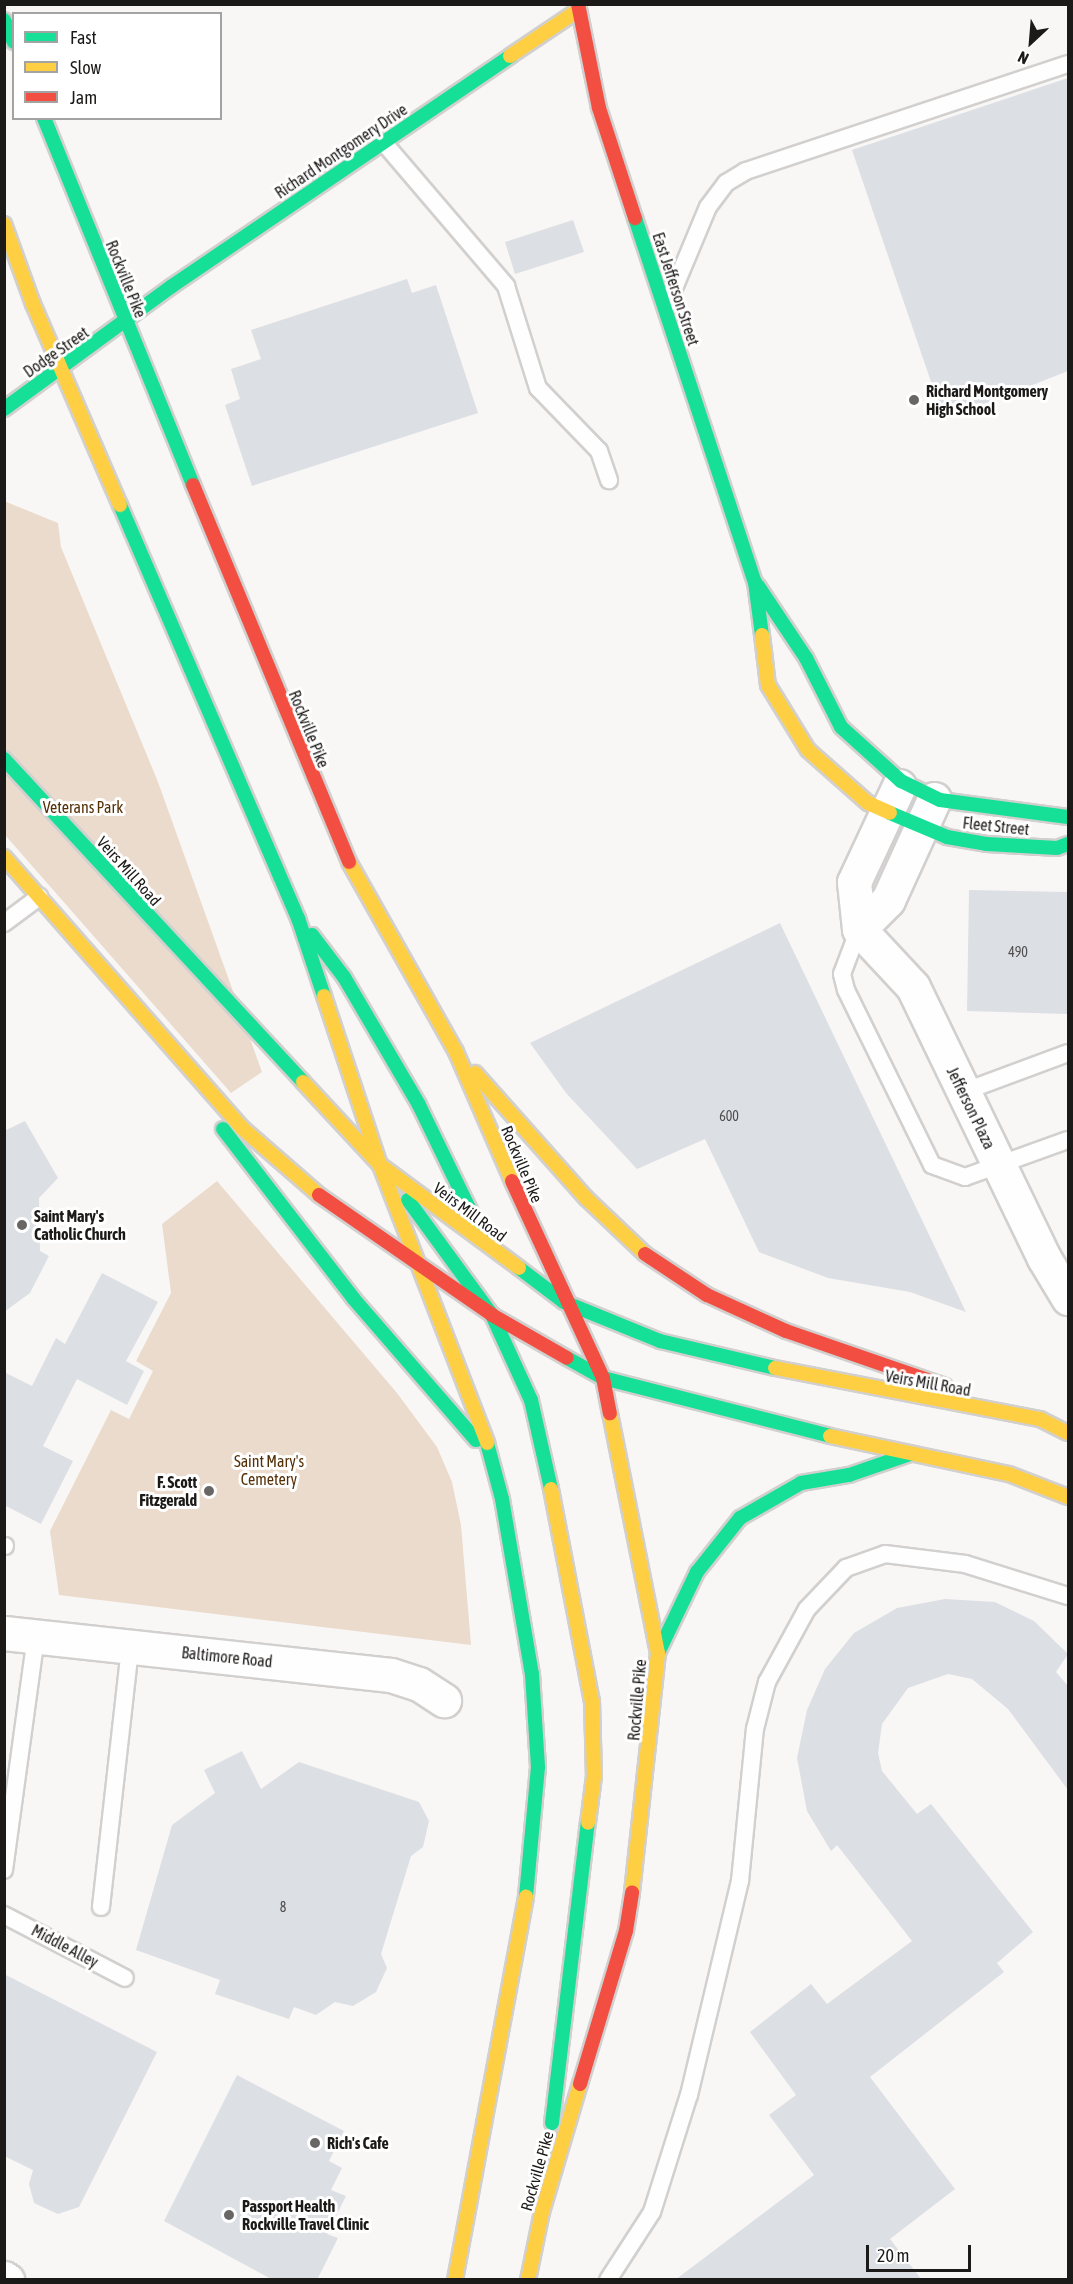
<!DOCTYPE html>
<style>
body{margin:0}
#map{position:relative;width:1073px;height:2284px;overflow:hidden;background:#f9f7f5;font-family:"Asap Condensed",sans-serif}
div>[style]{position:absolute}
.green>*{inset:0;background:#ebdbcd}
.building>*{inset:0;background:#dcdfe4}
.roads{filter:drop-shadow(2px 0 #d2d0cf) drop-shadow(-2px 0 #d2d0cf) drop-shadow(0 2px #d2d0cf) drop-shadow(0 -2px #d2d0cf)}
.lane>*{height:16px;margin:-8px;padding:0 8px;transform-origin:8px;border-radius:8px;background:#fefefe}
.street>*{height:33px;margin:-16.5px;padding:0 16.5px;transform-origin:16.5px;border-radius:16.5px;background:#fefefe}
.fast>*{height:14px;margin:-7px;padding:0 7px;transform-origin:7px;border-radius:7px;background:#16e098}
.slow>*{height:14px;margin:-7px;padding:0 7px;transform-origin:7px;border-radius:7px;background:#ffcf43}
.jam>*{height:14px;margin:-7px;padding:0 7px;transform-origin:7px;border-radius:7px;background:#f24e42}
.dots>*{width:16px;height:16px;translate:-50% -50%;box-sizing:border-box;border:3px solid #fff;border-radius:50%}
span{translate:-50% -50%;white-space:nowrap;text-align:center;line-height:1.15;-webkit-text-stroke:6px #fff;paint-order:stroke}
.number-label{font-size:14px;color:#4f4e4f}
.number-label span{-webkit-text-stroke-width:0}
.street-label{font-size:16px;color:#1c1a19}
.poi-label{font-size:16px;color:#1c1a19;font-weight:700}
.left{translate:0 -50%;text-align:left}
.right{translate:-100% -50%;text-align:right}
.park-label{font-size:16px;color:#543007}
.frame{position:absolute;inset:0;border:6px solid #1c1a19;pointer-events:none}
.legend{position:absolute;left:12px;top:12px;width:210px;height:108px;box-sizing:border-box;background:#fff;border:2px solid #a4a3a3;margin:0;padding:8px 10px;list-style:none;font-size:18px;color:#1c1a19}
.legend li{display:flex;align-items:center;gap:12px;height:30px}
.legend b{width:30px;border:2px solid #a4a3a3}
.north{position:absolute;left:1001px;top:12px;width:60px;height:60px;-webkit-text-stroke:4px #fff;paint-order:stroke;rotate:206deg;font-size:16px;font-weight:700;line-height:24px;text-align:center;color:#1c1a19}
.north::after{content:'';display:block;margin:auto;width:21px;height:27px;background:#1c1a19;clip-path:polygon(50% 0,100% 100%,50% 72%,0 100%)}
.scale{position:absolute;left:866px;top:2245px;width:105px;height:27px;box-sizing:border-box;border:3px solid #1c1a19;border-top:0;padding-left:8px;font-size:18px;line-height:21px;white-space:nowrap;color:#1c1a19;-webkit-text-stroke:4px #fff;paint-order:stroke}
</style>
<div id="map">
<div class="green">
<div style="clip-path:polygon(4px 501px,58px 523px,61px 547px,158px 782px,262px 1072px,231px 1093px,5px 835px)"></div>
<div style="clip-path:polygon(217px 1181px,397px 1393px,437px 1447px,452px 1482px,461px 1525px,471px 1645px,59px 1595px,50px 1531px,111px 1410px,129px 1419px,153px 1371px,136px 1361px,171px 1293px,162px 1224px)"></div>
</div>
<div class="building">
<div style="clip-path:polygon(1068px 78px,1068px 371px,944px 420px,852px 150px)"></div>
<div style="clip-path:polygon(573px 220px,584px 252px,515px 274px,505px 242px)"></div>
<div style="clip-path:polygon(407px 279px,412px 293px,436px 285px,478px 413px,252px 486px,225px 405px,240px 399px,231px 369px,261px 359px,251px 330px)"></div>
<div style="clip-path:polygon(969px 890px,1068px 892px,1068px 1014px,967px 1011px)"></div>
<div style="clip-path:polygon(780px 923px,966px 1312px,910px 1292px,828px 1278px,759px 1252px,705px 1139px,637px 1169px,566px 1093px,530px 1043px)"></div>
<div style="clip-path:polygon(25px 1121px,58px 1178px,39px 1198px,40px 1251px,49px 1256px,30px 1293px,4px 1312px,4px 1131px)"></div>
<div style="clip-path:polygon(102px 1273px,158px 1302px,126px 1361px,144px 1371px,127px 1405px,77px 1379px,43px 1446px,73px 1461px,41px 1524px,4px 1505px,4px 1372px,32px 1386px,56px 1338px,65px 1344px)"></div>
<div style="clip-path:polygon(945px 1599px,995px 1602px,1034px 1621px,1068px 1654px,1056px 1672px,1068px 1686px,1068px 1790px,1008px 1709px,972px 1679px,948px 1674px,908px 1688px,882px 1724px,878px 1753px,882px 1771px,917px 1814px,931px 1804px,1033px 1932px,997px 1963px,1004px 1972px,870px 2077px,955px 2189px,890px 2239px,922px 2280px,675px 2280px,814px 2175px,769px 2115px,796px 2095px,750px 2032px,811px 1984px,827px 2004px,912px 1941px,837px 1845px,831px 1851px,807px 1811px,797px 1758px,807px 1710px,825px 1669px,854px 1633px,897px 1608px)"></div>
<div style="clip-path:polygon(242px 1751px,261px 1789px,299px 1762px,419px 1802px,429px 1821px,423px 1847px,411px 1856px,381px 1954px,387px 1968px,376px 1992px,353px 2006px,335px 2002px,316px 2015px,294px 2007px,289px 2019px,215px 1994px,220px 1980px,136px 1950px,172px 1825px,215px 1793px,204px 1770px)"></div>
<div style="clip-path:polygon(4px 1974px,157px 2052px,79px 2207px,58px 2214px,34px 2203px,29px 2184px,33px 2170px,4px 2156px)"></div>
<div style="clip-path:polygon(237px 2075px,344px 2131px,329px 2161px,342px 2168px,331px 2190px,346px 2196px,327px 2234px,338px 2238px,317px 2280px,273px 2280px,164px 2221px)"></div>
</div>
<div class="roads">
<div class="lane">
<div style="left:384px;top:143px;width:188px;rotate:49.5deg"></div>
<div style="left:506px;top:286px;width:107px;rotate:72.6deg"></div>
<div style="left:538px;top:388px;width:88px;rotate:45.9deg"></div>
<div style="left:599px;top:451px;width:31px;rotate:71deg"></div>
<div style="left:667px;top:305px;width:106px;rotate:-67.3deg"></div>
<div style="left:708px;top:207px;width:30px;rotate:-53deg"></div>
<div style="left:726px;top:183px;width:23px;rotate:-31deg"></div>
<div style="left:746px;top:171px;width:339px;rotate:-18.4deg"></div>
<div style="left:4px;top:923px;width:44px;rotate:-36.6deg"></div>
<div style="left:859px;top:929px;width:48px;rotate:110.7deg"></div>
<div style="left:842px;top:974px;width:16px;rotate:76deg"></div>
<div style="left:846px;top:990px;width:195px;rotate:63.8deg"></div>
<div style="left:932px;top:1165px;width:35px;rotate:20deg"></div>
<div style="left:965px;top:1177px;width:109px;rotate:-19.8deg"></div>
<div style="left:963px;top:1092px;width:112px;rotate:-20.4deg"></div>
<div style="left:4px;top:1546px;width:1px"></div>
<div style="left:4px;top:1870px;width:236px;rotate:-82.2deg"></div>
<div style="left:101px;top:1907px;width:262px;rotate:-83.6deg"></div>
<div style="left:4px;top:1915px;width:136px;rotate:27.5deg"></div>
<div style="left:608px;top:2280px;width:81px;rotate:-57.1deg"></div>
<div style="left:652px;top:2212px;width:123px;rotate:-72.5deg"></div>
<div style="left:689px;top:2095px;width:220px;rotate:-76.6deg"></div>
<div style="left:740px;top:1881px;width:153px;rotate:-84.4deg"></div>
<div style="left:755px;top:1729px;width:49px;rotate:-75.7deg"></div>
<div style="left:767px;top:1682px;width:83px;rotate:-61.3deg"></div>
<div style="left:807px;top:1609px;width:57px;rotate:-46.4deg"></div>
<div style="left:846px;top:1568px;width:41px;rotate:-19.7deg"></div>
<div style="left:885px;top:1554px;width:81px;rotate:7.1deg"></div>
<div style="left:965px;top:1564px;width:108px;rotate:17.3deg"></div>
</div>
<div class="street">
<div style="left:899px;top:786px;width:106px;rotate:115.1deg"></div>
<div style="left:854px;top:882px;width:47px;rotate:83.9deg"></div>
<div style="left:859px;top:929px;width:79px;rotate:47deg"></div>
<div style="left:913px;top:987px;width:301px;rotate:64.2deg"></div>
<div style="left:1044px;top:1258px;width:47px;rotate:59deg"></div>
<div style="left:859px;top:929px;width:41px;rotate:-45deg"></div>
<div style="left:888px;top:900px;width:111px;rotate:-65.5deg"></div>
<div style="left:4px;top:1633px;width:389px;rotate:6.2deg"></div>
<div style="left:391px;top:1675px;width:29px;rotate:18deg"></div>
<div style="left:419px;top:1684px;width:30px;rotate:33deg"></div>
<div style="left:4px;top:2278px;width:4px;rotate:34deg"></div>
</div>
<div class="fast">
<div style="left:4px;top:20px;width:24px;rotate:66deg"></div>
<div style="left:44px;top:118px;width:396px;rotate:67.9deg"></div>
<div style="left:635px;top:218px;width:383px;rotate:71.8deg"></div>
<div style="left:755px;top:582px;width:53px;rotate:82.5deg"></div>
<div style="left:4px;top:409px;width:208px;rotate:-36.2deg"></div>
<div style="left:172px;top:286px;width:409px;rotate:-34.2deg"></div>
<div style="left:120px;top:505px;width:450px;rotate:66.7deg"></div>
<div style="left:298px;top:918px;width:82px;rotate:71.6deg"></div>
<div style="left:758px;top:586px;width:87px;rotate:56.3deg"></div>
<div style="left:806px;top:658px;width:77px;rotate:63.1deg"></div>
<div style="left:841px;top:727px;width:81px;rotate:42deg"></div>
<div style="left:901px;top:781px;width:43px;rotate:26deg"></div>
<div style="left:940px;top:800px;width:129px;rotate:7.6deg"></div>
<div style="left:4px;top:759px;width:440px;rotate:47.2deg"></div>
<div style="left:890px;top:813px;width:62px;rotate:22.8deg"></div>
<div style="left:947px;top:837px;width:41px;rotate:9.9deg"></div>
<div style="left:987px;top:844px;width:70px;rotate:3.3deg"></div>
<div style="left:1057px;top:848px;width:12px;rotate:-20deg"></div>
<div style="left:312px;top:935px;width:53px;rotate:52.7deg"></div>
<div style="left:344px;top:977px;width:148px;rotate:59.6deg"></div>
<div style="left:419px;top:1105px;width:149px;rotate:64.1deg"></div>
<div style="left:223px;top:1129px;width:213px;rotate:52.4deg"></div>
<div style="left:353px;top:1298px;width:188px;rotate:49.1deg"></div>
<div style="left:408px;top:1200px;width:142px;rotate:53.9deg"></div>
<div style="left:492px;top:1315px;width:94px;rotate:65.4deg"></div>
<div style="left:531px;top:1400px;width:91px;rotate:77.3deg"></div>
<div style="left:519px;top:1268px;width:56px;rotate:37.1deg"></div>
<div style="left:564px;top:1302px;width:104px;rotate:22.1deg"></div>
<div style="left:660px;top:1341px;width:118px;rotate:13.2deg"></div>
<div style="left:567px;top:1358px;width:41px;rotate:29.1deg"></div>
<div style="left:603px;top:1378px;width:234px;rotate:14.3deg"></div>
<div style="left:487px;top:1443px;width:58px;rotate:75deg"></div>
<div style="left:502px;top:1499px;width:178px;rotate:80.3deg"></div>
<div style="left:532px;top:1674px;width:93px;rotate:86.3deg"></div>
<div style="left:538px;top:1767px;width:131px;rotate:95.3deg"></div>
<div style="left:658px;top:1653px;width:90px;rotate:-64.3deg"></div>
<div style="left:697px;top:1572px;width:69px;rotate:-51.5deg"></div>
<div style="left:740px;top:1518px;width:70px;rotate:-29.8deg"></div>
<div style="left:801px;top:1483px;width:49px;rotate:-9.5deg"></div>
<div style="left:849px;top:1475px;width:65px;rotate:-19deg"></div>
<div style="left:552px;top:2123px;width:302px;rotate:-83.2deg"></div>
</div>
<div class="slow">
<div style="left:510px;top:56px;width:81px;rotate:-33.9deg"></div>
<div style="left:4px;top:224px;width:85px;rotate:70.1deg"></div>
<div style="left:33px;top:304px;width:219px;rotate:66.6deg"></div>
<div style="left:762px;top:635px;width:50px;rotate:83.2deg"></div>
<div style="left:768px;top:685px;width:76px;rotate:58.4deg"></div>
<div style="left:808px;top:750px;width:80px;rotate:41.5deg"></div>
<div style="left:868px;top:803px;width:24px;rotate:24deg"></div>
<div style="left:4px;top:857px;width:361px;rotate:48.7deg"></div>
<div style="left:242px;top:1128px;width:102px;rotate:41deg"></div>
<div style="left:349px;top:862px;width:218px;rotate:60.6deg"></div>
<div style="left:456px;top:1052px;width:141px;rotate:66.5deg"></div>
<div style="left:324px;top:996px;width:178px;rotate:71.7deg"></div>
<div style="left:380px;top:1165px;width:298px;rotate:68.9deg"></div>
<div style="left:475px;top:1073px;width:167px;rotate:48.4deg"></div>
<div style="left:586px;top:1198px;width:81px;rotate:43.5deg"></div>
<div style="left:303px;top:1082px;width:113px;rotate:47.1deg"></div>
<div style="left:380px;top:1165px;width:173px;rotate:36.5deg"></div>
<div style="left:775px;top:1368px;width:270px;rotate:10.9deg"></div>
<div style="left:1040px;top:1419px;width:31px;rotate:27deg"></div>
<div style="left:610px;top:1413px;width:245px;rotate:78.7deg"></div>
<div style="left:658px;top:1653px;width:240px;rotate:96.2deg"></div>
<div style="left:830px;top:1436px;width:183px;rotate:12deg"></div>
<div style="left:1009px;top:1474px;width:63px;rotate:21.3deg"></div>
<div style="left:551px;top:1489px;width:216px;rotate:79.1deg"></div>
<div style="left:592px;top:1701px;width:75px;rotate:88.5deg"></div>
<div style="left:594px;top:1776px;width:47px;rotate:97.3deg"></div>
<div style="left:455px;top:2280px;width:390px;rotate:-79.5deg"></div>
<div style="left:528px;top:2280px;width:69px;rotate:-78.4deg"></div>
<div style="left:542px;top:2212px;width:134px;rotate:-73.5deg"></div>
</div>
<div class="jam">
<div style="left:578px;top:4px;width:106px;rotate:78.6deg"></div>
<div style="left:599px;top:108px;width:116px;rotate:71.9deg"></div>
<div style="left:193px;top:485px;width:408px;rotate:67.5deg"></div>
<div style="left:512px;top:1181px;width:217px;rotate:65.2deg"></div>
<div style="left:603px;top:1378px;width:36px;rotate:79deg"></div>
<div style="left:319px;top:1195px;width:211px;rotate:34.7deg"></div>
<div style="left:492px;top:1315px;width:86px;rotate:29.8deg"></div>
<div style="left:645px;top:1254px;width:74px;rotate:33.5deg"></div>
<div style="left:707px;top:1295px;width:87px;rotate:24.5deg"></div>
<div style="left:786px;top:1331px;width:168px;rotate:19.1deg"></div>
<div style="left:580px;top:2084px;width:160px;rotate:-73.3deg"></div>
<div style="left:626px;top:1931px;width:39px;rotate:-81deg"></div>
</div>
</div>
<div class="dots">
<div style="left:914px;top:400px;background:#696766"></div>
<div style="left:22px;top:1225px;background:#696766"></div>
<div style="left:209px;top:1491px;background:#696766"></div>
<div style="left:315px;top:2143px;background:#696766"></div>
<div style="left:229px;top:2215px;background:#696766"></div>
</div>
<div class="number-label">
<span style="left:1018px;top:952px">490</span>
<span style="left:729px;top:1116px">600</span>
<span style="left:283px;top:1907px">8</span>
</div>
<div class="street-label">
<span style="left:341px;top:151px;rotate:-34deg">Richard Montgomery Drive</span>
<span style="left:126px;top:279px;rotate:68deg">Rockville Pike</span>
<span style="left:676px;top:289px;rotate:72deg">East Jefferson Street</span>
<span style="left:56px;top:352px;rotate:-35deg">Dodge Street</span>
<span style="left:309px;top:729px;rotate:68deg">Rockville Pike</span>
<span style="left:996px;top:826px;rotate:6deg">Fleet Street</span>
<span style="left:129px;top:871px;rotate:48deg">Veirs Mill Road</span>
<span style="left:971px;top:1108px;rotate:64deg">Jefferson Plaza</span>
<span style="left:522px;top:1164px;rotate:67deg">Rockville Pike</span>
<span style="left:470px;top:1212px;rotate:37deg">Veirs Mill Road</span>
<span style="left:928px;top:1383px;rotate:10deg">Veirs Mill Road</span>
<span style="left:227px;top:1657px;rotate:6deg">Baltimore Road</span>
<span style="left:637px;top:1700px;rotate:-85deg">Rockville Pike</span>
<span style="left:65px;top:1946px;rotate:28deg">Middle Alley</span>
<span style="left:537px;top:2171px;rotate:-74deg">Rockville Pike</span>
</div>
<div class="poi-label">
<span class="left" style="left:926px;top:400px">Richard Montgomery<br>High School</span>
<span class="left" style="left:34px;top:1225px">Saint Mary's<br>Catholic Church</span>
<span class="right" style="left:197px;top:1491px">F. Scott<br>Fitzgerald</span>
<span class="left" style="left:327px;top:2143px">Rich's Cafe</span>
<span class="left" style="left:242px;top:2215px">Passport Health<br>Rockville Travel Clinic</span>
</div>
<div class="park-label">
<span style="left:83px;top:807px">Veterans Park</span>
<span style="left:269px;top:1470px">Saint Mary's<br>Cemetery</span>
</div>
<div class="frame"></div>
<ul class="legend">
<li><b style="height:8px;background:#16e098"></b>Fast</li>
<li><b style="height:8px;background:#ffcf43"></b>Slow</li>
<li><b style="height:8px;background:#f24e42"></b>Jam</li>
</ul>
<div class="north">N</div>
<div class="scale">20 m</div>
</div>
